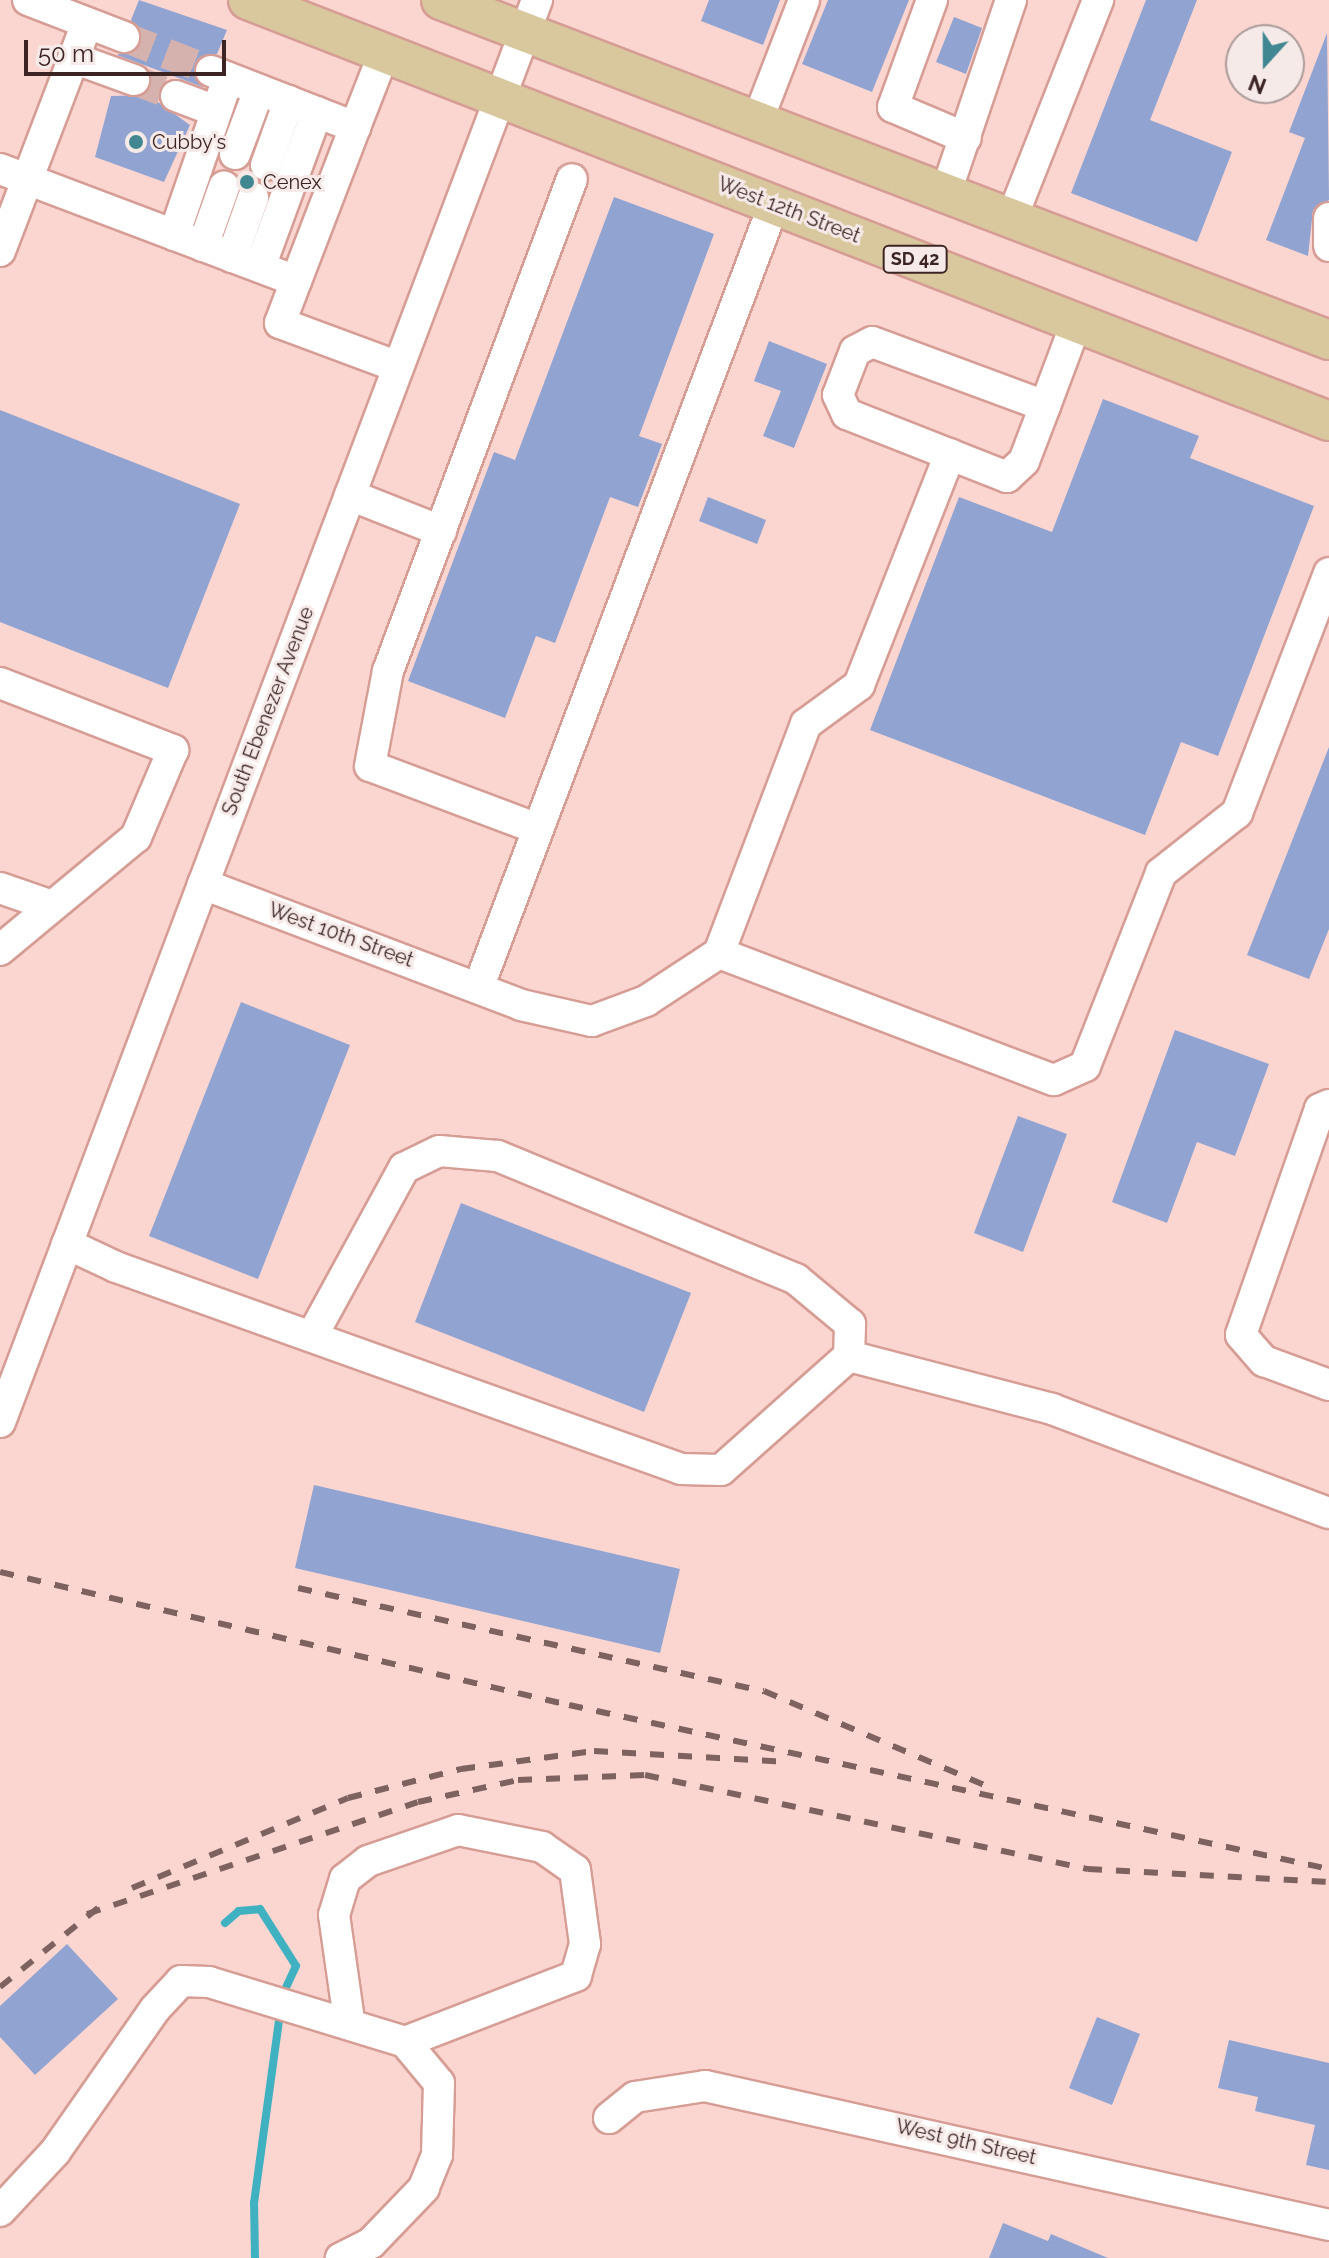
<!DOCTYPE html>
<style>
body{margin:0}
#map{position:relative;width:1329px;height:2258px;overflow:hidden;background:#fbd6d1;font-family:Raleway,sans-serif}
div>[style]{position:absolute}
.stream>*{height:8px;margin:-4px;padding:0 4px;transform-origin:4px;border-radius:4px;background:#3fb1c0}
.building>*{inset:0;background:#90a3d1}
.minor-tunnel>*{height:30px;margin-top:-15px;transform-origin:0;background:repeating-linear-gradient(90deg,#d5b2ae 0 30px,transparent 0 45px)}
.roads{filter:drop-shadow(2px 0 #d69d95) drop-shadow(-2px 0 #d69d95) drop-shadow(0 2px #d69d95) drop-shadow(0 -2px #d69d95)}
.minor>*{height:30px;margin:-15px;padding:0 15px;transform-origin:15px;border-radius:15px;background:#fff}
.major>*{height:38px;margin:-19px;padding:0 19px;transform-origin:19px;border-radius:19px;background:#d9c79e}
.rail>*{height:6px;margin-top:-3px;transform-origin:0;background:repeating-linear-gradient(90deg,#7e625f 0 14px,transparent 0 28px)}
.dots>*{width:22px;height:22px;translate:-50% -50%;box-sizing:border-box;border:4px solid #f6eae8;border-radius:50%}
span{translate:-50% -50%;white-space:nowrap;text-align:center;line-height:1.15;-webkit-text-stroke:6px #f6eae8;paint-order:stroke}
.shield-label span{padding:2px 6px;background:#f6eae8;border:2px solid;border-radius:6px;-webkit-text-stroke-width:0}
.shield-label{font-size:18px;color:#3b2422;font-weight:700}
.poi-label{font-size:20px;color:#3b2422}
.left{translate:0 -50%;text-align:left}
.street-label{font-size:20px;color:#3b2422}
.north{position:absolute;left:1225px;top:24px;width:80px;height:80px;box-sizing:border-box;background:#f6eae8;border:2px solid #ab9b99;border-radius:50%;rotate:201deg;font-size:22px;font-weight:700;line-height:32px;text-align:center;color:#3b2422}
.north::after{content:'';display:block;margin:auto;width:28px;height:36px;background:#418791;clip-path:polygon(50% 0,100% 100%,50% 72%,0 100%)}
.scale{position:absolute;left:24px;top:40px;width:202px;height:36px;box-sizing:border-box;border:4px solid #3b2422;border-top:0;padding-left:10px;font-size:24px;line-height:28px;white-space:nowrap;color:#3b2422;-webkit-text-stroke:6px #f6eae8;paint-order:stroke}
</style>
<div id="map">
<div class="stream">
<div style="left:225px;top:1923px;width:18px;rotate:-41deg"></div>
<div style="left:239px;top:1911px;width:21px;rotate:-5deg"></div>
<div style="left:260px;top:1909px;width:67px;rotate:57.7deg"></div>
<div style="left:296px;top:1966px;width:23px;rotate:115deg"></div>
<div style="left:255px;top:2258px;width:55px;rotate:-91deg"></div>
<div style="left:254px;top:2203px;width:184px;rotate:-82.2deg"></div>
</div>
<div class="building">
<div style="clip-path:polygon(139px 0,227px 30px,217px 54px,195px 64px,203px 87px,117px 55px,140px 44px,131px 20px)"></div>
<div style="clip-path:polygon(709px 0,780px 0,763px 45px,701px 21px)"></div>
<div style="clip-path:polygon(828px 0,909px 0,872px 92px,802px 64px)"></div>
<div style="clip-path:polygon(1146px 0,1197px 0,1150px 120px,1232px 152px,1197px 242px,1071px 193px)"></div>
<div style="clip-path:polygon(954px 17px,982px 28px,966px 74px,936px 62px)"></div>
<div style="clip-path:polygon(1327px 33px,1329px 200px,1313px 210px,1308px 256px,1266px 240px,1305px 138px,1289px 132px)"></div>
<div style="clip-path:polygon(148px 95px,190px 125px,164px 182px,95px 157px,111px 96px)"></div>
<div style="clip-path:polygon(614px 197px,714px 234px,639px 436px,662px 444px,638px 507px,610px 497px,555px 643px,536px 636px,505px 718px,408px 681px,494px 452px,515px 460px)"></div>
<div style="clip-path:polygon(769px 341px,827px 364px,794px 448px,763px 436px,781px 391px,754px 381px)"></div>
<div style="clip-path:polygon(1103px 399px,1199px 436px,1190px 458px,1314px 506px,1218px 756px,1181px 742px,1145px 835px,870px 730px,959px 497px,1052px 532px)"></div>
<div style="clip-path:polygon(0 410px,240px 504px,168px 688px,0 622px)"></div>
<div style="clip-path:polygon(708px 497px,766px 520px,757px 544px,699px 521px)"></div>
<div style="clip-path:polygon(1329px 747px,1329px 929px,1309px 979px,1247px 955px)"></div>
<div style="clip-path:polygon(241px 1002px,350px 1045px,258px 1279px,149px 1236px)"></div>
<div style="clip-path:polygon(1175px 1030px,1269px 1064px,1235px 1156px,1197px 1142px,1167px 1223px,1112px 1202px)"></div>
<div style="clip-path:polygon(1018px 1116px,1067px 1134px,1023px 1252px,974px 1233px)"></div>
<div style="clip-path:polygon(461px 1203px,691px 1293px,644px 1412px,415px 1322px)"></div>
<div style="clip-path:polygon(314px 1485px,680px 1569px,660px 1653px,295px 1568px)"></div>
<div style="clip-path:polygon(67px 1944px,118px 1999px,35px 2075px,0 2037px,0 2006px)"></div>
<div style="clip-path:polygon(1097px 2017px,1140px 2034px,1112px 2105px,1069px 2088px)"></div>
<div style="clip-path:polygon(1229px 2040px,1329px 2063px,1329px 2170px,1306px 2165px,1315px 2125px,1255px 2111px,1258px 2097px,1218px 2088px)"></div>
<div style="clip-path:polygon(1003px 2223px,1048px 2241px,1051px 2234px,1108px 2258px,989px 2258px)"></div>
</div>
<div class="minor-tunnel">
<div style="left:124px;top:37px;width:93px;rotate:21.3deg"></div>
<div style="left:134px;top:80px;width:45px;rotate:20.9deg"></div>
</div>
<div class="roads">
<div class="minor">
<div style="left:28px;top:0;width:103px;rotate:21.1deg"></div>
<div style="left:932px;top:0;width:114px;rotate:110deg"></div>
<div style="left:893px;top:107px;width:79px;rotate:23deg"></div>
<div style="left:73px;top:58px;width:65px;rotate:19.8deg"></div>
<div style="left:211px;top:71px;width:155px;rotate:21.3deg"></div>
<div style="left:355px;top:127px;width:79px;rotate:-68.6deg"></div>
<div style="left:176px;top:96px;width:43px;rotate:20.6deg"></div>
<div style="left:757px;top:122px;width:131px;rotate:-68.9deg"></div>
<div style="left:235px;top:154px;width:68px;rotate:-69.4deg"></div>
<div style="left:266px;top:165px;width:68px;rotate:-70.2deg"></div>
<div style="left:0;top:169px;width:316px;rotate:20.7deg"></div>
<div style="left:296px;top:281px;width:165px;rotate:-69deg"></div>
<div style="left:945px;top:195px;width:206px;rotate:-71.3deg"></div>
<div style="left:1329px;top:218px;width:28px;rotate:90deg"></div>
<div style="left:1011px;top:220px;width:237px;rotate:-68.4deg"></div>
<div style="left:174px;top:235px;width:166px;rotate:-71deg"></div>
<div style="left:203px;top:246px;width:63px;rotate:-70.4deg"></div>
<div style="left:0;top:251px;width:244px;rotate:-69.1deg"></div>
<div style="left:232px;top:257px;width:63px;rotate:-70.4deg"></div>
<div style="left:260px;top:267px;width:165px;rotate:-69.8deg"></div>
<div style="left:296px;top:281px;width:45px;rotate:110.9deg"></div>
<div style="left:280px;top:323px;width:126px;rotate:20.4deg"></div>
<div style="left:1045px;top:406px;width:184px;rotate:-159.7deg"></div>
<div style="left:872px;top:342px;width:19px;rotate:152deg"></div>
<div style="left:855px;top:351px;width:47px;rotate:111.1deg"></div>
<div style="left:838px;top:395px;width:21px;rotate:65deg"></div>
<div style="left:847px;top:414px;width:172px;rotate:21.5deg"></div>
<div style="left:1007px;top:477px;width:23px;rotate:-43deg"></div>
<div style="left:1024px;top:461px;width:59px;rotate:-69.1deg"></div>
<div style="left:1045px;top:406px;width:91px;rotate:-69.4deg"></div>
<div style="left:350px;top:495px;width:98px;rotate:21.6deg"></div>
<div style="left:0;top:683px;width:186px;rotate:21.2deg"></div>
<div style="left:173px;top:750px;width:95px;rotate:113deg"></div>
<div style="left:136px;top:837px;width:177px;rotate:140.3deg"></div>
<div style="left:538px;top:829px;width:179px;rotate:-159.4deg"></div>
<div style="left:370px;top:766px;width:97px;rotate:-79.3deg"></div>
<div style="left:388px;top:671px;width:525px;rotate:-69.5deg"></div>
<div style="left:203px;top:884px;width:340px;rotate:20.8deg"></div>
<div style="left:521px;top:1005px;width:73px;rotate:12.7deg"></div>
<div style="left:592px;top:1021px;width:58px;rotate:-20.3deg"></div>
<div style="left:646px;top:1001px;width:87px;rotate:-33.3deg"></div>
<div style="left:719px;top:953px;width:358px;rotate:20.8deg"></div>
<div style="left:1054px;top:1080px;width:34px;rotate:-24deg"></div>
<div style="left:1085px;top:1066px;width:207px;rotate:-68.5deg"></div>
<div style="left:1161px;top:873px;width:97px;rotate:-38.3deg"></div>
<div style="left:1237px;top:813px;width:257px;rotate:-69deg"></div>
<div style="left:0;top:888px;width:55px;rotate:19.1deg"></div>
<div style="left:719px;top:953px;width:245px;rotate:-69.2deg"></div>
<div style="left:806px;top:724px;width:66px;rotate:-36.3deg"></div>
<div style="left:859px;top:685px;width:248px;rotate:-68.5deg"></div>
<div style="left:479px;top:986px;width:836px;rotate:-69.33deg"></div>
<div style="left:1329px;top:1105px;width:10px;rotate:156deg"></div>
<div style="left:1320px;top:1109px;width:239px;rotate:109.3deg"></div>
<div style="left:1241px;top:1335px;width:35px;rotate:49deg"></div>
<div style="left:1264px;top:1361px;width:69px;rotate:20.3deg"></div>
<div style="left:67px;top:1244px;width:54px;rotate:25.1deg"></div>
<div style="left:116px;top:1267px;width:600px;rotate:19.67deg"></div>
<div style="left:681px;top:1469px;width:40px;rotate:1.4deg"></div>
<div style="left:721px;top:1470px;width:171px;rotate:-41.7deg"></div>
<div style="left:849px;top:1356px;width:32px;rotate:-88deg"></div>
<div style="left:850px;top:1324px;width:70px;rotate:-140.2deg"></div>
<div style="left:796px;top:1279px;width:323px;rotate:-157.6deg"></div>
<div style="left:497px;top:1156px;width:58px;rotate:-175.1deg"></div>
<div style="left:439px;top:1151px;width:39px;rotate:154deg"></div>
<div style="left:404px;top:1168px;width:189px;rotate:118.7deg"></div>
<div style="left:849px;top:1356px;width:210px;rotate:14.6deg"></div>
<div style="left:1052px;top:1409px;width:296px;rotate:20.6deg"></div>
<div style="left:0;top:1422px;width:1520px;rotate:-69.31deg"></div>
<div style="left:349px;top:2020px;width:106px;rotate:-98.1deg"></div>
<div style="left:334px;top:1915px;width:38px;rotate:-73deg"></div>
<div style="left:345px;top:1879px;width:29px;rotate:-38deg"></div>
<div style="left:368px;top:1861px;width:95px;rotate:-19deg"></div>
<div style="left:458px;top:1830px;width:86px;rotate:11.4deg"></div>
<div style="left:542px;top:1847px;width:40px;rotate:34.9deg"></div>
<div style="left:575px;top:1870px;width:75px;rotate:82.3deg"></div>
<div style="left:585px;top:1944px;width:33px;rotate:106deg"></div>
<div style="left:576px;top:1976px;width:183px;rotate:158.9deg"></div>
<div style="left:609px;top:2118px;width:33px;rotate:-39deg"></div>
<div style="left:635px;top:2097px;width:71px;rotate:-8.9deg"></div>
<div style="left:705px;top:2086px;width:639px;rotate:12.56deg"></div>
<div style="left:0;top:2211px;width:81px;rotate:-47deg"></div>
<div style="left:55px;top:2152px;width:174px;rotate:-55deg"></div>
<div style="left:155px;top:2009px;width:38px;rotate:-47deg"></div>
<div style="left:181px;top:1981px;width:28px;rotate:2deg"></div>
<div style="left:209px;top:1982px;width:205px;rotate:17deg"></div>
<div style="left:405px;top:2042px;width:53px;rotate:50.3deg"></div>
<div style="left:439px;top:2083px;width:72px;rotate:91.6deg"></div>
<div style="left:437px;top:2155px;width:35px;rotate:112deg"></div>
<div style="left:424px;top:2188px;width:76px;rotate:133.9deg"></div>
<div style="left:371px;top:2243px;width:34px;rotate:153deg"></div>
</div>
<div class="major">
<div style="left:248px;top:0;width:1160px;rotate:21.28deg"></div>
<div style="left:441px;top:0;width:951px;rotate:20.95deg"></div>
</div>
</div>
<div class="rail">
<div style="left:0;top:1572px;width:584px;rotate:13.16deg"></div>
<div style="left:569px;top:1705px;width:777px;rotate:12.18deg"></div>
<div style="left:298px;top:1588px;width:477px;rotate:12.5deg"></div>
<div style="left:764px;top:1691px;width:242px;rotate:23.1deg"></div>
<div style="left:132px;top:1888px;width:234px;rotate:-22.6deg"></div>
<div style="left:348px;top:1798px;width:117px;rotate:-14.4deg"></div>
<div style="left:461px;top:1769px;width:134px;rotate:-7.7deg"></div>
<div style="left:594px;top:1751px;width:195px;rotate:3.2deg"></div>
<div style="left:87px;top:1914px;width:349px;rotate:-18.7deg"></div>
<div style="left:418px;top:1802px;width:102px;rotate:-12.4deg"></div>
<div style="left:518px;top:1780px;width:127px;rotate:-2.3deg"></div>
<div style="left:645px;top:1775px;width:453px;rotate:12deg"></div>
<div style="left:1088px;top:1869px;width:241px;rotate:3.1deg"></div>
<div style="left:0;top:1987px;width:126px;rotate:-38.9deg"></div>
</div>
<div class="dots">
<div style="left:136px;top:142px;background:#418791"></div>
<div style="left:247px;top:182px;background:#418791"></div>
</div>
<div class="shield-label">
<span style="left:915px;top:259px">SD 42</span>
</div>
<div class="poi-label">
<span class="left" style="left:152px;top:142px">Cubby's</span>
<span class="left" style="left:263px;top:182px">Cenex</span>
</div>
<div class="street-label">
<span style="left:789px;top:210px;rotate:21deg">West 12th Street</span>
<span style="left:268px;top:711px;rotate:-69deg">South Ebenezer Avenue</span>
<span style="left:341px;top:935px;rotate:20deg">West 10th Street</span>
<span style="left:966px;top:2142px;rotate:13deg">West 9th Street</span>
</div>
<div class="north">N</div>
<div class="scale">50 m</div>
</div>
